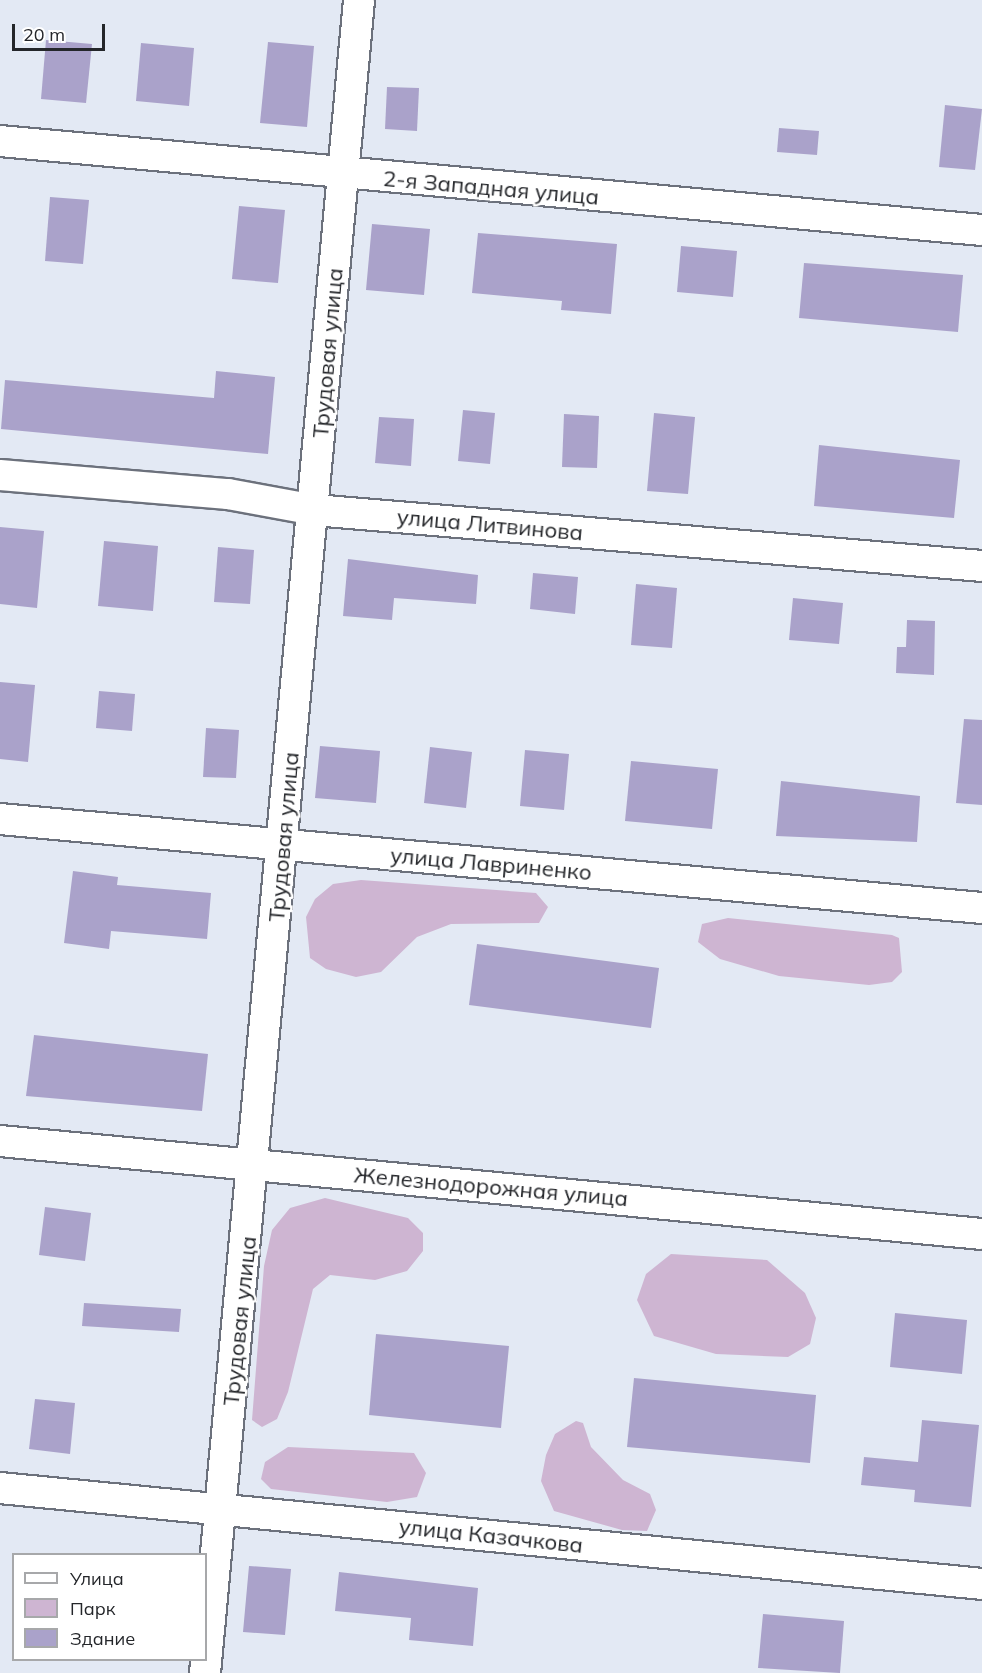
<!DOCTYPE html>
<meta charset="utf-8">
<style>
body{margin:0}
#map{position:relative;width:982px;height:1673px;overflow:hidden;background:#e3e9f4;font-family:Mulish,sans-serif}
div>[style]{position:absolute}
.green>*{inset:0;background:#ceb5d2}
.building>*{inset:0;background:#aaa2ca}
.roads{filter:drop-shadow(2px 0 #6c717c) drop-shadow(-2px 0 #6c717c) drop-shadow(0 2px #6c717c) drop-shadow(0 -2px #6c717c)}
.minor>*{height:30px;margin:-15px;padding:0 15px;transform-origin:15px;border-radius:15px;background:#fff}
span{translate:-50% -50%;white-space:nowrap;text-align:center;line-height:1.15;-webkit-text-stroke:5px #fff;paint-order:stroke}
.street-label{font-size:22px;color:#24262a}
.legend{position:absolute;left:12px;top:1553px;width:195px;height:108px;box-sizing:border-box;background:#fff;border:2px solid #a7a8aa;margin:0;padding:8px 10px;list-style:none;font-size:18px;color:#24262a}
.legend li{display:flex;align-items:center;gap:12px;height:30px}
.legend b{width:30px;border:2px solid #a7a8aa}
.scale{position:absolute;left:12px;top:24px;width:93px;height:27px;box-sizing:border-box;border:3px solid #24262a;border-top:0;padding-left:8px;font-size:18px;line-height:21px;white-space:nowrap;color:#24262a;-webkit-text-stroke:4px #fff;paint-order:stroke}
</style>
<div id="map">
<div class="green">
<div style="clip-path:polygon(361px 880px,536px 893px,548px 907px,539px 923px,451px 924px,417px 937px,381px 972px,356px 977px,326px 969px,310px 958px,306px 917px,315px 899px,333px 884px)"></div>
<div style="clip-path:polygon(728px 918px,892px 935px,899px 938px,902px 972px,892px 982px,869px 985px,779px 976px,720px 959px,698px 942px,702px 924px)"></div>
<div style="clip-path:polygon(325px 1198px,408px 1218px,423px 1233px,423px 1251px,407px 1271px,375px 1280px,330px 1275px,313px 1289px,288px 1392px,277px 1419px,262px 1427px,252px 1420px,264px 1266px,272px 1230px,290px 1208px)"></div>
<div style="clip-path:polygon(671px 1254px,767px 1260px,805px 1293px,816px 1318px,810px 1344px,788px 1357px,716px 1354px,654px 1336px,637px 1300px,646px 1274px)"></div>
<div style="clip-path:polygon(576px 1421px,583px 1423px,591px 1447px,623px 1480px,650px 1494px,656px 1510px,647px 1531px,622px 1530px,554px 1511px,541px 1481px,546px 1455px,555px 1434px)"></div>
<div style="clip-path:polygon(288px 1447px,414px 1453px,426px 1473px,417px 1497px,387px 1502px,271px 1489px,261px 1479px,265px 1462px)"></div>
</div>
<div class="building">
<div style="clip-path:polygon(46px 40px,92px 44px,86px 103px,41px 99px)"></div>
<div style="clip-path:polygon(268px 42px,314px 46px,307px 127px,260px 123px)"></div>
<div style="clip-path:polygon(141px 43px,194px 48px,189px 106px,136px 101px)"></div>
<div style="clip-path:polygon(387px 87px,419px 88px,417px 131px,385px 129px)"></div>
<div style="clip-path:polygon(945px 105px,982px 109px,975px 170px,939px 167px)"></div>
<div style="clip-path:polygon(779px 128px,819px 131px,817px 155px,777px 152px)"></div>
<div style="clip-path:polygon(50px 197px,89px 200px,83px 264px,45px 261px)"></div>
<div style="clip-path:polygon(239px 206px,285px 210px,278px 283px,232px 279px)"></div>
<div style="clip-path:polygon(372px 224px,430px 229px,424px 295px,366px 290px)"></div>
<div style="clip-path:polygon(478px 233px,617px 244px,611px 314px,561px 310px,562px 301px,472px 293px)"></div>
<div style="clip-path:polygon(681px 246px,737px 251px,733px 297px,677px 292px)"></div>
<div style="clip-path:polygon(804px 263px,963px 275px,958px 332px,799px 318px)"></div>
<div style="clip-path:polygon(216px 371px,275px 377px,268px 454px,1px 429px,5px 380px,214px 398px)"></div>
<div style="clip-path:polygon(463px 410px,495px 413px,490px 464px,458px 461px)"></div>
<div style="clip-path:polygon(654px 413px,695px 417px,688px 494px,647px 491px)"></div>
<div style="clip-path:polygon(564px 414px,599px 416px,597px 468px,562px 467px)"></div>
<div style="clip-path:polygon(379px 417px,414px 419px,411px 466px,375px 463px)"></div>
<div style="clip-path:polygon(819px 445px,960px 460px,954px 518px,814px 506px)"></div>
<div style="clip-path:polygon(0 527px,44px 531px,37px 608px,0 604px)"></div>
<div style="clip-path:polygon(104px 541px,158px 546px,153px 611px,98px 606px)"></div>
<div style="clip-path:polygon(218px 547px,254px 550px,250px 604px,214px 602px)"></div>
<div style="clip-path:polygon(348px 559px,478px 575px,476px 604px,394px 598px,392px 620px,343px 616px)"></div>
<div style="clip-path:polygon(533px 573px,578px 577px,575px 614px,530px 609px)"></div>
<div style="clip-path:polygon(636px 584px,677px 588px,672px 648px,631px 645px)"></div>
<div style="clip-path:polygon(793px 598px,843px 603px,839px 644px,789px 640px)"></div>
<div style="clip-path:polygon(907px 620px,935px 621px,934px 675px,896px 673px,897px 647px,906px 647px)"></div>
<div style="clip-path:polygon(0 682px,35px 685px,28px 762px,0 759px)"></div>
<div style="clip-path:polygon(99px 691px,135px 694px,132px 731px,96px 728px)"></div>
<div style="clip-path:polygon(964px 719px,982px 720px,982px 805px,956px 803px)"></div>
<div style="clip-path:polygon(206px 728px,239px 730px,236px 778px,203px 777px)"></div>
<div style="clip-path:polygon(320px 746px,380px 751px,376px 803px,315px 798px)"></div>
<div style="clip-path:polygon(430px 747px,472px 752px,466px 808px,424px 803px)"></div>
<div style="clip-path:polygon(525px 750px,569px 754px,564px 810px,520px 806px)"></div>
<div style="clip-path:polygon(631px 761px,718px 769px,712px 829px,625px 821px)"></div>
<div style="clip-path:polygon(781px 781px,920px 796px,917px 842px,776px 836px)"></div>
<div style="clip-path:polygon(73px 871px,118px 877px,117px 885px,211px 893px,207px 939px,111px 931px,109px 949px,64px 943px)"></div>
<div style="clip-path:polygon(477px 944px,659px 968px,651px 1028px,469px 1005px)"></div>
<div style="clip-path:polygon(34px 1035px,208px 1054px,202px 1111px,26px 1096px)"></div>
<div style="clip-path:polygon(45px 1207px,91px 1213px,85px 1261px,39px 1255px)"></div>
<div style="clip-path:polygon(84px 1303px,181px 1309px,179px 1332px,82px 1326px)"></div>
<div style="clip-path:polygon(895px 1313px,967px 1320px,962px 1374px,890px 1367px)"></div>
<div style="clip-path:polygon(376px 1334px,509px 1346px,501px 1428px,369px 1415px)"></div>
<div style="clip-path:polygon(634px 1378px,816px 1395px,810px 1463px,627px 1447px)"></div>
<div style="clip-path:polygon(35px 1399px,75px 1403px,70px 1454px,29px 1449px)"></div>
<div style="clip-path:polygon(922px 1420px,979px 1425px,971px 1507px,914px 1502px,915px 1490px,861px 1485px,864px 1457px,918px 1462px)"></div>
<div style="clip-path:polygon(249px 1566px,291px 1569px,285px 1635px,243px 1632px)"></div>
<div style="clip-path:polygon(339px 1572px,478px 1588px,473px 1646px,409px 1640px,411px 1618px,335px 1611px)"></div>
<div style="clip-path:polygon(763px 1614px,844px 1621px,840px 1673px,758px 1668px)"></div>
</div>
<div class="roads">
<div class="minor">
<div style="left:0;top:141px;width:986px;rotate:5.18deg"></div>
<div style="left:0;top:475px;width:229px;rotate:4.8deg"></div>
<div style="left:228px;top:494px;width:87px;rotate:10.5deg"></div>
<div style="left:314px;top:510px;width:670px;rotate:4.79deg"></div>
<div style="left:0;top:819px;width:986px;rotate:5.18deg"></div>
<div style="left:0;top:1141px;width:986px;rotate:5.41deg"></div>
<div style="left:0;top:1488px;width:987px;rotate:5.58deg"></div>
<div style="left:205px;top:1673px;width:1680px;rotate:-84.74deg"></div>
</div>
</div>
<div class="street-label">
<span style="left:491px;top:188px;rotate:5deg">2-я Западная улица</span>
<span style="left:328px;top:353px;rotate:-85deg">Трудовая улица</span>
<span style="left:490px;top:525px;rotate:5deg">улица Литвинова</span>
<span style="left:284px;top:837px;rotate:-85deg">Трудовая улица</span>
<span style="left:491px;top:864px;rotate:5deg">улица Лавриненко</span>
<span style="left:491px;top:1187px;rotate:5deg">Железнодорожная улица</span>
<span style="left:240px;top:1321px;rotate:-84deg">Трудовая улица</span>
<span style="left:491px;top:1536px;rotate:6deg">улица Казачкова</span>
</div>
<ul class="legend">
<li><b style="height:8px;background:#fff"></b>Улица</li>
<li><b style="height:16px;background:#ceb5d2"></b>Парк</li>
<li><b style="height:16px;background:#aaa2ca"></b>Здание</li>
</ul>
<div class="scale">20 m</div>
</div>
